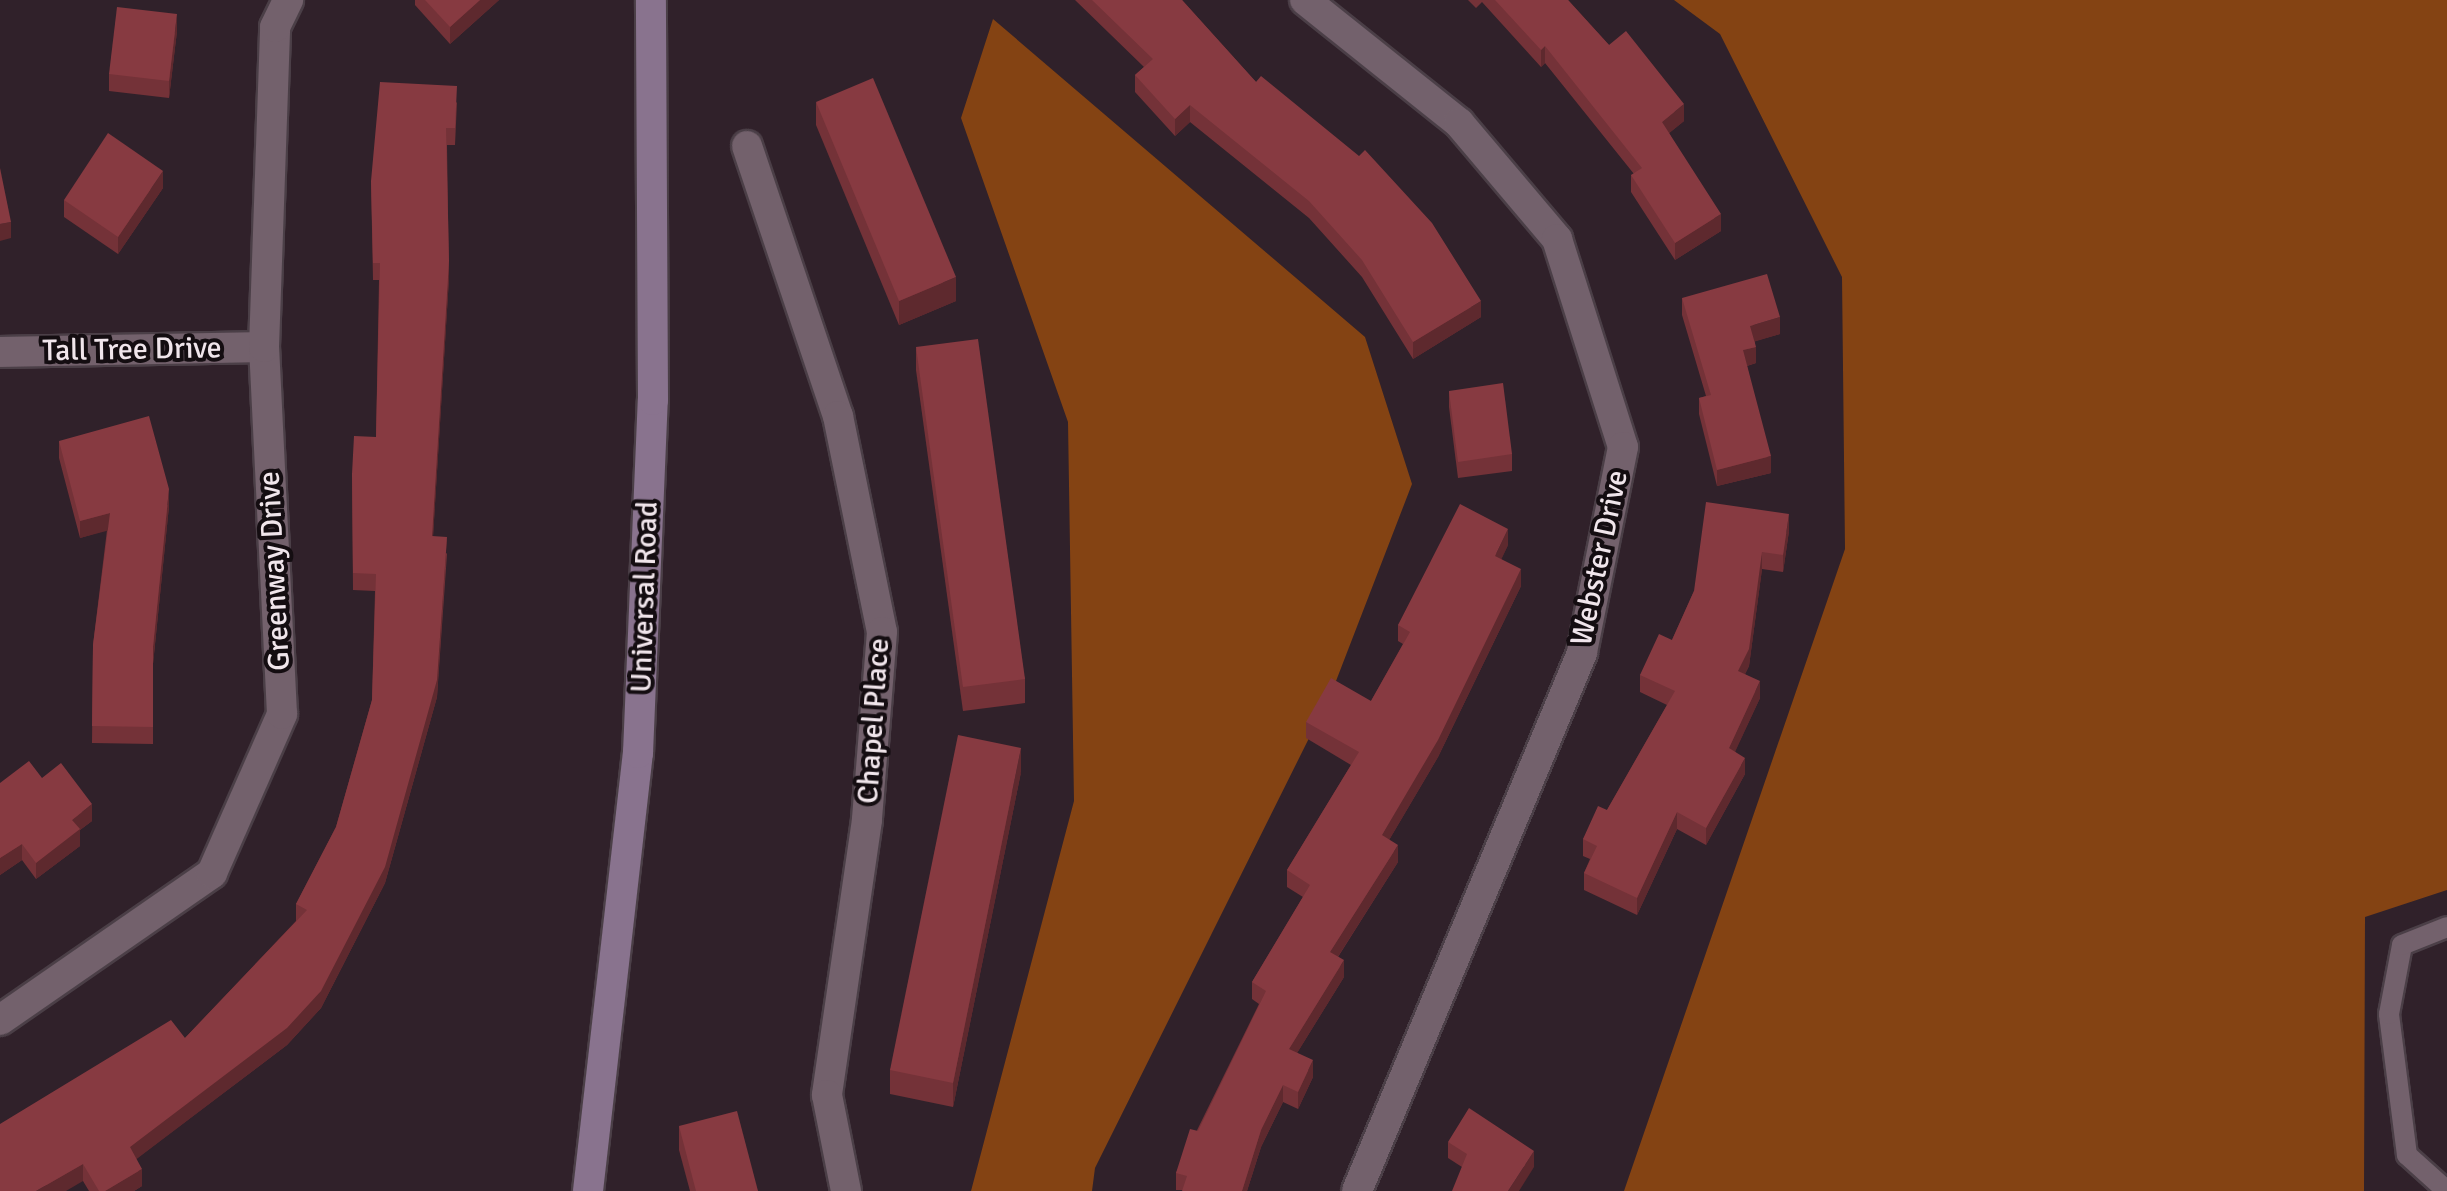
<!DOCTYPE html>
<style>
body{margin:0}
#map{position:relative;width:2447px;height:1191px;overflow:hidden;background:#30212a;font-family:Signika,sans-serif}
div>[style]{position:absolute}
.forest>*{inset:0;background:#844313}
.roads{filter:drop-shadow(2px 0 #4b3f47) drop-shadow(-2px 0 #4b3f47) drop-shadow(0 2px #4b3f47) drop-shadow(0 -2px #4b3f47)}
.lane>*{height:20px;margin:-10px;padding:0 10px;transform-origin:10px;border-radius:10px;background:#73616c}
.street>*{height:30px;margin:-15px;padding:0 15px;transform-origin:15px;border-radius:15px;background:#73616c}
.secondary>*{height:30px;margin:-15px;padding:0 15px;transform-origin:15px;border-radius:15px;background:#89738e}
.wall>*{inset:0;background:#743238}
.shaded-wall>*{inset:0;background:#5e292e}
.building>*{inset:0;background:#873a41}
span{translate:-50% -50%;white-space:nowrap;text-align:center;line-height:1.15;-webkit-text-stroke:8px #140d11;paint-order:stroke}
.street-label{font-size:30px;color:#f0e5eb}
</style>
<div id="map">
<div class="forest">
<div style="clip-path:polygon(1674px 0,2447px 0,2447px 890px,2365px 917px,2364px 1191px,1624px 1191px,1845px 549px,1842px 277px,1720px 34px)"></div>
<div style="clip-path:polygon(993px 19px,1365px 337px,1412px 484px,1331px 694px,1095px 1168px,1092px 1191px,971px 1191px,1074px 801px,1068px 422px,961px 118px)"></div>
</div>
<div class="roads">
<div class="lane">
<div style="left:2447px;top:1191px;width:54px;rotate:-138deg"></div>
<div style="left:2407px;top:1155px;width:142px;rotate:-97.3deg"></div>
<div style="left:2389px;top:1014px;width:70px;rotate:-79.3deg"></div>
<div style="left:2402px;top:945px;width:48px;rotate:-21.8deg"></div>
</div>
<div class="street">
<div style="left:1305px;top:0;width:197px;rotate:38.6deg"></div>
<div style="left:1459px;top:123px;width:152px;rotate:49.8deg"></div>
<div style="left:1557px;top:239px;width:218px;rotate:72.4deg"></div>
<div style="left:1623px;top:447px;width:210px;rotate:101.3deg"></div>
<div style="left:1582px;top:653px;width:583px;rotate:112.7deg"></div>
<div style="left:747px;top:146px;width:285px;rotate:71.4deg"></div>
<div style="left:838px;top:416px;width:220px;rotate:78.5deg"></div>
<div style="left:882px;top:632px;width:189px;rotate:94.6deg"></div>
<div style="left:867px;top:820px;width:278px;rotate:98.3deg"></div>
<div style="left:827px;top:1095px;width:98px;rotate:78.8deg"></div>
<div style="left:0;top:352px;width:264px;rotate:-1.1deg"></div>
<div style="left:0;top:1020px;width:258px;rotate:-34.7deg"></div>
<div style="left:212px;top:873px;width:174px;rotate:-66.2deg"></div>
<div style="left:282px;top:714px;width:367px;rotate:-92.8deg"></div>
<div style="left:264px;top:347px;width:320px;rotate:-88deg"></div>
<div style="left:275px;top:27px;width:30px;rotate:-64deg"></div>
</div>
<div class="secondary">
<div style="left:588px;top:1191px;width:441px;rotate:-83.5deg"></div>
<div style="left:638px;top:753px;width:353px;rotate:-87.6deg"></div>
<div style="left:653px;top:400px;width:400px;rotate:-90.3deg"></div>
</div>
</div>
<div class="wall">
<div style="clip-path:polygon(415px 0,499px 0,450px 44px,415px 5px)"></div>
<div style="clip-path:polygon(1075px 0,1182px 0,1256px 82px,1481px 317px,1413px 359px,1362px 277px,1309px 218px,1190px 122px,1175px 136px,1135px 92px,1135px 75px,1144px 67px)"></div>
<div style="clip-path:polygon(1468px 0,1568px 0,1609px 45px,1684px 121px,1669px 133px,1721px 231px,1675px 260px,1631px 192px,1631px 175px,1634px 174px,1545px 63px,1541px 67px,1482px 2px,1476px 8px)"></div>
<div style="clip-path:polygon(177px 31px,169px 98px,109px 91px,109px 74px)"></div>
<div style="clip-path:polygon(457px 102px,455px 145px,447px 145px,449px 278px,433px 536px,447px 554px,437px 697px,385px 883px,321px 1008px,287px 1045px,136px 1159px,142px 1186px,134px 1191px,89px 1191px,83px 1181px,0 1191px,185px 1038px,296px 921px,296px 904px,336px 827px,372px 700px,375px 591px,353px 590px,352px 474px,376px 437px,379px 280px,373px 280px,371px 181px)"></div>
<div style="clip-path:polygon(816px 102px,956px 301px,899px 325px,816px 125px)"></div>
<div style="clip-path:polygon(163px 188px,118px 254px,64px 217px,64px 200px)"></div>
<div style="clip-path:polygon(1682px 298px,1780px 334px,1755px 341px,1756px 363px,1747px 366px,1771px 473px,1717px 486px,1699px 414px,1699px 398px,1706px 396px,1682px 315px)"></div>
<div style="clip-path:polygon(916px 347px,1025px 679px,1025px 703px,963px 711px,916px 370px)"></div>
<div style="clip-path:polygon(1449px 391px,1512px 454px,1512px 471px,1458px 478px,1449px 407px)"></div>
<div style="clip-path:polygon(59px 441px,169px 506px,153px 664px,153px 744px,92px 743px,93px 645px,107px 530px,80px 538px,59px 458px)"></div>
<div style="clip-path:polygon(1789px 531px,1783px 572px,1762px 569px,1749px 666px,1745px 674px,1760px 698px,1735px 751px,1745px 774px,1706px 845px,1677px 829px,1637px 915px,1584px 890px,1584px 873px,1590px 859px,1583px 856px,1583px 839px,1607px 810px,1667px 705px,1640px 692px,1640px 675px,1672px 640px,1694px 591px)"></div>
<div style="clip-path:polygon(1508px 545px,1501px 559px,1521px 586px,1438px 757px,1389px 840px,1398px 862px,1338px 957px,1344px 977px,1297px 1053px,1313px 1077px,1298px 1109px,1283px 1102px,1261px 1147px,1247px 1191px,1176px 1190px,1176px 1173px,1259px 1004px,1252px 999px,1252px 982px,1303px 897px,1287px 887px,1287px 870px,1351px 765px,1306px 738px,1306px 722px,1371px 701px,1403px 644px,1398px 641px,1398px 625px)"></div>
<div style="clip-path:polygon(1021px 772px,953px 1107px,890px 1094px,890px 1070px)"></div>
<div style="clip-path:polygon(42px 778px,92px 821px,80px 830px,80px 846px,36px 879px,22px 860px,0 875px,0 783px)"></div>
<div style="clip-path:polygon(679px 1126px,758px 1191px,690px 1191px,679px 1150px)"></div>
<div style="clip-path:polygon(1448px 1142px,1534px 1167px,1462px 1167px,1448px 1158px)"></div>
</div>
<div class="shaded-wall">
<div style="clip-path:polygon(480px 0,499px 0,450px 44px,450px 27px)"></div>
<div style="clip-path:polygon(177px 14px,177px 31px,169px 98px,169px 81px)"></div>
<div style="clip-path:polygon(1545px 46px,1545px 63px,1541px 67px,1541px 50px)"></div>
<div style="clip-path:polygon(1684px 104px,1684px 121px,1662px 139px,1662px 122px)"></div>
<div style="clip-path:polygon(1190px 105px,1190px 122px,1175px 136px,1175px 119px)"></div>
<div style="clip-path:polygon(163px 171px,163px 188px,118px 254px,118px 237px)"></div>
<div style="clip-path:polygon(1721px 214px,1721px 231px,1675px 260px,1675px 243px)"></div>
<div style="clip-path:polygon(11px 222px,11px 238px,0 241px,0 224px)"></div>
<div style="clip-path:polygon(449px 261px,449px 278px,432px 553px,432px 536px)"></div>
<div style="clip-path:polygon(956px 277px,956px 301px,899px 325px,899px 301px)"></div>
<div style="clip-path:polygon(1481px 301px,1481px 317px,1413px 359px,1413px 342px)"></div>
<div style="clip-path:polygon(1780px 317px,1780px 334px,1750px 343px,1750px 326px)"></div>
<div style="clip-path:polygon(1756px 347px,1756px 363px,1743px 367px,1743px 350px)"></div>
<div style="clip-path:polygon(1771px 456px,1771px 473px,1717px 486px,1717px 470px)"></div>
<div style="clip-path:polygon(169px 489px,169px 506px,153px 664px,153px 647px)"></div>
<div style="clip-path:polygon(110px 513px,110px 530px,80px 538px,80px 521px)"></div>
<div style="clip-path:polygon(1789px 514px,1789px 531px,1783px 572px,1783px 555px)"></div>
<div style="clip-path:polygon(1508px 529px,1508px 545px,1495px 573px,1495px 556px)"></div>
<div style="clip-path:polygon(447px 537px,437px 697px,385px 883px,321px 1008px,287px 1045px,130px 1164px,130px 1147px,321px 991px)"></div>
<div style="clip-path:polygon(1762px 552px,1762px 569px,1749px 666px,1738px 688px,1738px 671px)"></div>
<div style="clip-path:polygon(1521px 569px,1521px 586px,1438px 757px,1382px 852px,1382px 835px)"></div>
<div style="clip-path:polygon(1760px 681px,1760px 698px,1729px 765px,1729px 748px)"></div>
<div style="clip-path:polygon(1021px 748px,1021px 772px,953px 1107px,953px 1083px)"></div>
<div style="clip-path:polygon(1745px 758px,1745px 774px,1706px 845px,1706px 828px)"></div>
<div style="clip-path:polygon(92px 804px,92px 821px,80px 830px,80px 846px,36px 879px,36px 863px,72px 820px)"></div>
<div style="clip-path:polygon(1677px 812px,1677px 829px,1637px 915px,1637px 898px)"></div>
<div style="clip-path:polygon(22px 844px,22px 860px,0 875px,0 858px)"></div>
<div style="clip-path:polygon(1398px 845px,1398px 862px,1330px 969px,1330px 952px)"></div>
<div style="clip-path:polygon(1344px 960px,1344px 977px,1289px 1066px,1289px 1049px)"></div>
<div style="clip-path:polygon(1313px 1060px,1313px 1077px,1298px 1109px,1298px 1092px)"></div>
<div style="clip-path:polygon(1283px 1085px,1283px 1102px,1261px 1147px,1247px 1191px,1242px 1191px,1261px 1130px)"></div>
<div style="clip-path:polygon(1534px 1151px,1534px 1167px,1519px 1191px,1508px 1191px)"></div>
<div style="clip-path:polygon(83px 1164px,83px 1181px,66px 1191px,36px 1191px)"></div>
<div style="clip-path:polygon(142px 1169px,142px 1186px,134px 1191px,105px 1191px)"></div>
</div>
<div class="building">
<div style="clip-path:polygon(425px 0,480px 0,450px 27px)"></div>
<div style="clip-path:polygon(1092px 0,1182px 0,1256px 82px,1261px 76px,1359px 156px,1365px 150px,1432px 223px,1481px 301px,1413px 342px,1362px 260px,1309px 201px,1190px 105px,1175px 119px,1135px 75px,1153px 59px)"></div>
<div style="clip-path:polygon(1495px 0,1568px 0,1609px 45px,1626px 31px,1684px 104px,1662px 122px,1721px 214px,1675px 243px,1631px 175px,1642px 168px,1545px 46px,1541px 50px)"></div>
<div style="clip-path:polygon(117px 7px,177px 14px,169px 81px,109px 74px)"></div>
<div style="clip-path:polygon(873px 78px,956px 277px,899px 301px,816px 102px)"></div>
<div style="clip-path:polygon(380px 82px,457px 86px,455px 128px,446px 128px,449px 261px,432px 536px,447px 537px,437px 680px,385px 867px,321px 991px,287px 1028px,130px 1147px,142px 1169px,105px 1191px,99px 1191px,83px 1164px,36px 1191px,0 1191px,0 1124px,171px 1020px,185px 1038px,307px 910px,296px 904px,336px 827px,372px 700px,376px 574px,353px 573px,352px 474px,354px 436px,376px 437px,380px 263px,373px 263px,371px 181px)"></div>
<div style="clip-path:polygon(108px 133px,163px 171px,118px 237px,64px 200px)"></div>
<div style="clip-path:polygon(0 168px,11px 222px,0 224px)"></div>
<div style="clip-path:polygon(1767px 274px,1780px 317px,1750px 326px,1756px 347px,1743px 350px,1771px 456px,1717px 470px,1699px 398px,1711px 395px,1682px 298px)"></div>
<div style="clip-path:polygon(978px 339px,1025px 679px,963px 687px,916px 347px)"></div>
<div style="clip-path:polygon(1503px 383px,1512px 454px,1458px 462px,1449px 391px)"></div>
<div style="clip-path:polygon(149px 416px,169px 489px,153px 647px,153px 727px,92px 726px,93px 645px,110px 513px,80px 521px,59px 441px)"></div>
<div style="clip-path:polygon(1706px 502px,1789px 514px,1783px 555px,1762px 552px,1749px 649px,1738px 671px,1760px 681px,1729px 748px,1745px 758px,1706px 828px,1677px 812px,1637px 898px,1584px 873px,1597px 846px,1583px 839px,1598px 806px,1607px 810px,1675px 691px,1640px 675px,1659px 634px,1672px 640px,1694px 591px)"></div>
<div style="clip-path:polygon(1460px 504px,1508px 529px,1495px 556px,1521px 569px,1438px 740px,1382px 835px,1398px 845px,1330px 952px,1344px 960px,1289px 1049px,1313px 1060px,1298px 1092px,1283px 1085px,1261px 1130px,1242px 1191px,1182px 1191px,1187px 1176px,1176px 1173px,1190px 1129px,1198px 1131px,1266px 991px,1252px 982px,1310px 885px,1287px 870px,1359px 752px,1306px 722px,1331px 678px,1371px 701px,1410px 632px,1398px 625px)"></div>
<div style="clip-path:polygon(958px 735px,1021px 748px,953px 1083px,890px 1070px)"></div>
<div style="clip-path:polygon(29px 761px,42px 778px,61px 763px,92px 804px,72px 820px,80px 829px,36px 863px,22px 844px,0 858px,0 783px)"></div>
<div style="clip-path:polygon(1469px 1108px,1534px 1151px,1508px 1191px,1452px 1191px,1467px 1154px,1448px 1142px)"></div>
<div style="clip-path:polygon(737px 1111px,758px 1191px,696px 1191px,679px 1126px)"></div>
</div>
<div class="street-label">
<span style="left:132px;top:350px;rotate:-1deg">Tall Tree Drive</span>
<span style="left:1600px;top:558px;rotate:-78deg">Webster Drive</span>
<span style="left:275px;top:571px;rotate:-93deg">Greenway Drive</span>
<span style="left:645px;top:597px;rotate:-88deg">Universal Road</span>
<span style="left:874px;top:721px;rotate:-86deg">Chapel Place</span>
</div>
</div>
